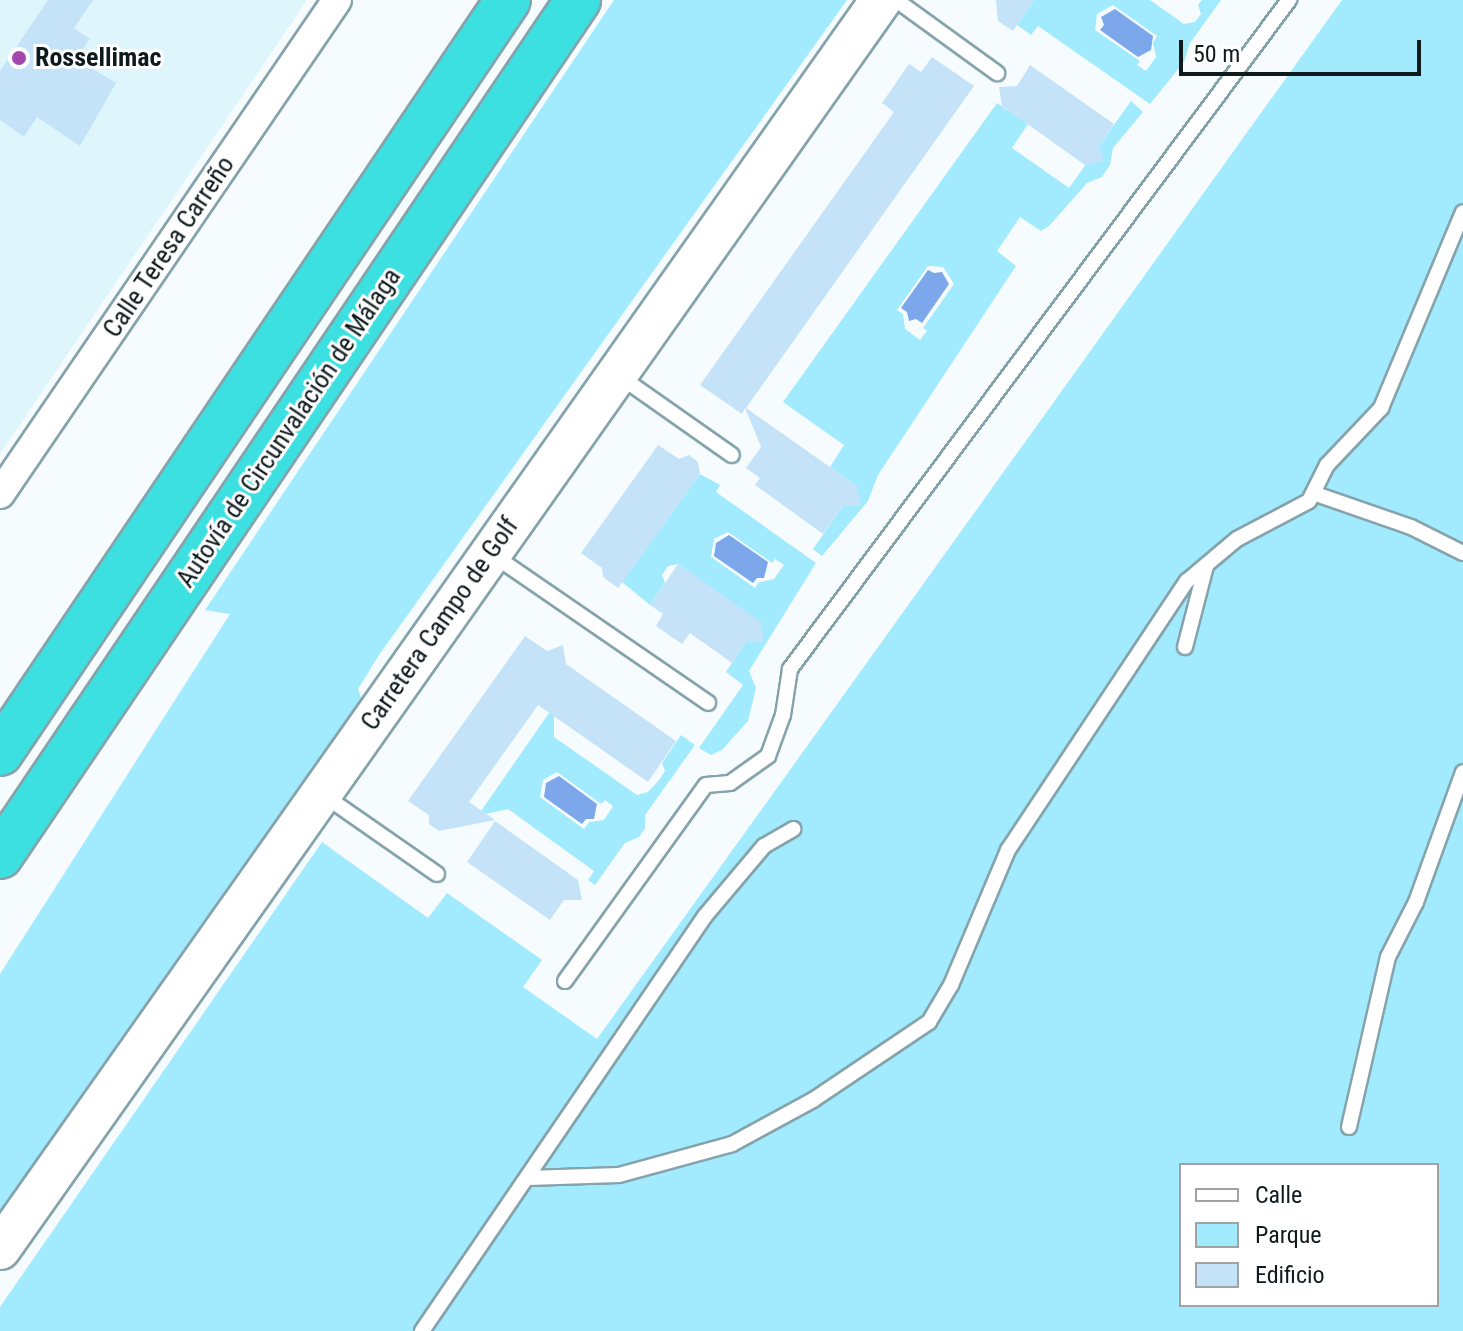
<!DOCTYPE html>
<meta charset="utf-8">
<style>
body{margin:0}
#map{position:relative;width:1463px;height:1331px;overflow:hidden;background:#f6fcfe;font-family:"Roboto Condensed",sans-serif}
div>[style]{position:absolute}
.built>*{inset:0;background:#ddf5fb}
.green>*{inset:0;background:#a2eafe}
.water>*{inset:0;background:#7ca7ea}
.building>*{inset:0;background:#c4e3f9}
.roads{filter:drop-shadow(2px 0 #85a3ab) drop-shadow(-2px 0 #85a3ab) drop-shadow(0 2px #85a3ab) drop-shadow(0 -2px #85a3ab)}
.lane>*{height:14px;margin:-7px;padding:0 7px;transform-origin:7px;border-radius:7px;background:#fff}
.street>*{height:28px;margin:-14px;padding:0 14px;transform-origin:14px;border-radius:14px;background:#fff}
.secondary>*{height:40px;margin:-20px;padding:0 20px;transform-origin:20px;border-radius:20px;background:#fff}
.highway>*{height:44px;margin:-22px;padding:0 22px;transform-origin:22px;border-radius:22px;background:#3ce0e0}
.dots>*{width:22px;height:22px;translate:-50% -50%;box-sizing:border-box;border:4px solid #fff;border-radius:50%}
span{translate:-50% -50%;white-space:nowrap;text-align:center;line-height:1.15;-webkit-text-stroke:6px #fff;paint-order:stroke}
.poi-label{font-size:26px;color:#0f1a1d;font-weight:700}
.left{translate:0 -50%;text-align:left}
.street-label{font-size:26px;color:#0f1a1d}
.legend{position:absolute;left:1179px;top:1163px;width:260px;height:144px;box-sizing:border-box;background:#fff;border:2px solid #9fa3a5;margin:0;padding:10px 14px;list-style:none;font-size:24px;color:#0f1a1d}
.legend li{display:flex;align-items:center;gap:16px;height:40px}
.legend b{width:40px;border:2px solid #9fa3a5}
.scale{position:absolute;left:1179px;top:40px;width:242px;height:36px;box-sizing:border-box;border:4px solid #0f1a1d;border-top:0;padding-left:10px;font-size:24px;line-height:28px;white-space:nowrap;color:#0f1a1d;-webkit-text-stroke:6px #fff;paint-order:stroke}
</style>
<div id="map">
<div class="built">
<div style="clip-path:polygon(0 0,307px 0,0 454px)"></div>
</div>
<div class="green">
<div style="clip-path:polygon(614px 0,847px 0,379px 655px,358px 689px,364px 706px,0 1212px,0 974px,230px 614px,205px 610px)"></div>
<div style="clip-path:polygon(evenodd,1034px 0,1150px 0,1184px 24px,1195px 22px,1201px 14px,1198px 5px,1202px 0,1221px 0,1190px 43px,1184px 62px,1150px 104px,1038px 26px,1031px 35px,1017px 25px,1034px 0,1113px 5px,1157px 36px,1153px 43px,1156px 57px,1146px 71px,1137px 65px,1140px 61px,1095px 30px,1097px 14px,1113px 5px)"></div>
<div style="clip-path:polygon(evenodd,1342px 0,1463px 0,1463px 1331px,0 1331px,0 1307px,322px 842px,428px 918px,447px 893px,542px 960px,523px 987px,597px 1039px,1342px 0,1181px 1165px,1437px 1165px,1437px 1305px,1181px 1305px,1181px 1165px)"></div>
<div style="clip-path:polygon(evenodd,1131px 101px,1143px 112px,1113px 148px,1110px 165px,1102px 177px,1087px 183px,1049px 226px,1041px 231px,1020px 217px,997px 251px,1016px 266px,878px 475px,868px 501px,822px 556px,813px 549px,857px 486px,830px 467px,844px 445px,783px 402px,997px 103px,1028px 124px,1012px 148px,1069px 188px,1131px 101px,928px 266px,943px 267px,954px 284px,923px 328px,927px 331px,920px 340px,905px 329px,903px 314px,897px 310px,928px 266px)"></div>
<div style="clip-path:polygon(evenodd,700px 474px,720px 485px,716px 492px,816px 563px,749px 671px,756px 688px,748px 721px,722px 750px,711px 755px,699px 748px,743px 685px,726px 672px,746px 642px,757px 642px,762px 634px,761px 623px,678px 564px,668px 566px,662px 575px,665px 583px,650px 605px,622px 582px,700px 474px,728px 532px,772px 563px,775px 559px,784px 565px,774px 579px,759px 582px,755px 588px,711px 557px,714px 539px,728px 532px)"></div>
<div style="clip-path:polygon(evenodd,556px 703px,561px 707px,554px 717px,554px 737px,637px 795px,648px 792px,659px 780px,665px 771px,662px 763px,681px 735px,695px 745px,645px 815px,645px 828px,639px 837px,625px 843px,595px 885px,588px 880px,594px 871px,508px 809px,486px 814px,481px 811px,556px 703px,557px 772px,601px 804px,605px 800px,613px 806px,604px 820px,589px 822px,584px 829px,540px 797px,543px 780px,557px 772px)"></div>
</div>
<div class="water">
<div style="clip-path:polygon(1115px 9px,1153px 36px,1151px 50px,1138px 57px,1100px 30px,1104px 25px,1101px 17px)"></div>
<div style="clip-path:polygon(928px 270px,934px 273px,942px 272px,949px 284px,922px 323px,916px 319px,909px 321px,907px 312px,901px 308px)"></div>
<div style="clip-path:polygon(729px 535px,768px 562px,764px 578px,757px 578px,753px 583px,714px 556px,716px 543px)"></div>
<div style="clip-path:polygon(559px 776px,597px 804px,594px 819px,586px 819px,582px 824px,544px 797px,546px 783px)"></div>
</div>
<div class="building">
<div style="clip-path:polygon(48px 0,93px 0,74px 28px,90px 39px,76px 59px,116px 83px,80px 146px,37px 117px,24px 137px,0 120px,0 71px)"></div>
<div style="clip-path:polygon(996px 0,1034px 0,1013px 31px,998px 21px)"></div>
<div style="clip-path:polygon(932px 57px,974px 86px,746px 408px,857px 486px,861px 506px,843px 506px,823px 534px,755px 485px,760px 478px,746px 468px,761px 447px,745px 408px,742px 414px,700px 385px,894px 112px,882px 103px,909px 64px,921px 72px)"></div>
<div style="clip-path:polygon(1030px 65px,1114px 124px,1099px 146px,1104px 161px,1085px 165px,1002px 106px,999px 87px,1017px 86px)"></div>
<div style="clip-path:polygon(658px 445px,679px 459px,689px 455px,698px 462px,700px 474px,618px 588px,603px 577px,602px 568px,581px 553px)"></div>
<div style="clip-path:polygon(678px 564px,761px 622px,764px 642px,746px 642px,732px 663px,690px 633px,682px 644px,656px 626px,663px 614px,650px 605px)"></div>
<div style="clip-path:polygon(525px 636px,547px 651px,563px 645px,566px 664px,676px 741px,648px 782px,538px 705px,469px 802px,495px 820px,439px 831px,429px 824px,429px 815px,408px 801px)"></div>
<div style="clip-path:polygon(495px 821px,578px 880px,582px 900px,564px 900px,550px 920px,467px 862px)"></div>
</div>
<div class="roads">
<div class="lane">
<div style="left:896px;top:0;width:125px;rotate:35.9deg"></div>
<div style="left:618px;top:375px;width:139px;rotate:35.1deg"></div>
<div style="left:1313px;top:493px;width:104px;rotate:19.1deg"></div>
<div style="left:1411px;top:527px;width:58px;rotate:26.6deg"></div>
<div style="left:493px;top:555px;width:261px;rotate:34.5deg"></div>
<div style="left:1185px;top:647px;width:84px;rotate:-75.5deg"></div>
<div style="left:322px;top:794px;width:140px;rotate:34.8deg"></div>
<div style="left:565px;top:981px;width:241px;rotate:-54.3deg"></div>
<div style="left:706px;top:785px;width:24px;rotate:-5deg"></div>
<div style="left:730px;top:783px;width:47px;rotate:-35.4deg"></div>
<div style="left:768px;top:756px;width:44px;rotate:-69.9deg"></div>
<div style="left:783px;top:715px;width:47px;rotate:-81.3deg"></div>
<div style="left:790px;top:669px;width:835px;rotate:-53.28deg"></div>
<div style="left:1349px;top:1127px;width:174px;rotate:-77.1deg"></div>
<div style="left:1388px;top:957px;width:62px;rotate:-63deg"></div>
<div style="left:1416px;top:902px;width:138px;rotate:-70.1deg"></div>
<div style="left:528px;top:1178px;width:91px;rotate:-1.9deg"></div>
<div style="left:619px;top:1175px;width:117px;rotate:-15.3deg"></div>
<div style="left:732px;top:1144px;width:92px;rotate:-28.5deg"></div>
<div style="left:813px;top:1100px;width:140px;rotate:-33.9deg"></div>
<div style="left:929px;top:1022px;width:43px;rotate:-59.3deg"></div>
<div style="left:951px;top:985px;width:147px;rotate:-67.1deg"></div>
<div style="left:1008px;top:850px;width:323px;rotate:-56.4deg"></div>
<div style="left:1187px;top:581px;width:65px;rotate:-40deg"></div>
<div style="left:1237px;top:539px;width:81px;rotate:-27.8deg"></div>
<div style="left:1309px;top:501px;width:40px;rotate:-63.4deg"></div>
<div style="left:1327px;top:465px;width:79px;rotate:-46.5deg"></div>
<div style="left:1381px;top:408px;width:212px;rotate:-67.3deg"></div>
<div style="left:422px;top:1331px;width:502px;rotate:-55.71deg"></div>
<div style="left:705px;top:916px;width:92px;rotate:-49.9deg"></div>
<div style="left:764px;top:846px;width:34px;rotate:-30deg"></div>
</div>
<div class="street">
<div style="left:0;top:494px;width:598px;rotate:-55.7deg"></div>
</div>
<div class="secondary">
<div style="left:0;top:1249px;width:1528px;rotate:-54.8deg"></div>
</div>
<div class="highway">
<div style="left:0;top:753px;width:908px;rotate:-56deg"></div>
<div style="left:0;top:856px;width:1033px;rotate:-55.97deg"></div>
</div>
</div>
<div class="dots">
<div style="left:19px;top:58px;background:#a546ae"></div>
</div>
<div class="poi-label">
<span class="left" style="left:35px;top:58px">Rossellimac</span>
</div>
<div class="street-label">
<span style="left:169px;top:247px;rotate:-56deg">Calle Teresa Carreño</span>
<span style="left:289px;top:428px;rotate:-56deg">Autovía de Circunvalación de Málaga</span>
<span style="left:440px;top:624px;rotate:-55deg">Carretera Campo de Golf</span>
</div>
<ul class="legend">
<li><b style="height:10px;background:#fff"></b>Calle</li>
<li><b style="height:22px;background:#a2eafe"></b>Parque</li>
<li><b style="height:22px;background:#c4e3f9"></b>Edificio</li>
</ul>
<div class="scale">50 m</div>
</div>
